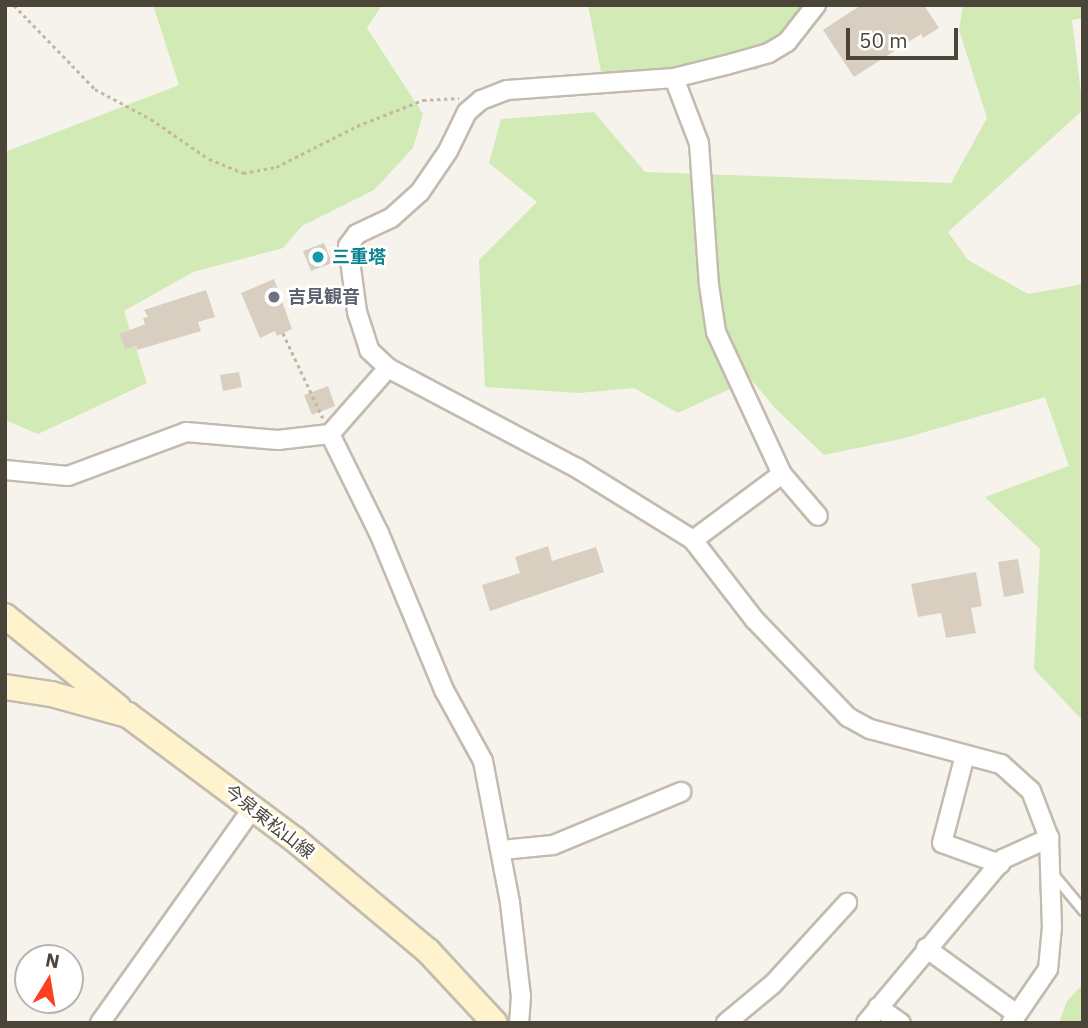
<!DOCTYPE html>
<meta charset="utf-8">
<style>
body{margin:0}
#map{position:relative;width:1088px;height:1028px;overflow:hidden;background:#f6f3ec;font-family:"IBM Plex Sans","Noto Sans JP",sans-serif}
div>[style]{position:absolute}
.green>*{inset:0;background:#d2eab5}
.building>*{inset:0;background:#d8cfc1}
.path>*{height:2.5px;margin-top:-1.25px;transform-origin:0;background:repeating-linear-gradient(90deg,#c4b79f 0 3.5px,transparent 0 7px)}
.roads{filter:drop-shadow(2px 0 #c2bbae) drop-shadow(-2px 0 #c2bbae) drop-shadow(0 2px #c2bbae) drop-shadow(0 -2px #c2bbae)}
.lane>*{height:9px;margin:-4.5px;padding:0 4.5px;transform-origin:4.5px;border-radius:4.5px;background:#fff}
.street>*{height:18px;margin:-9px;padding:0 9px;transform-origin:9px;border-radius:9px;background:#fff}
.secondary>*{height:24px;margin:-12px;padding:0 12px;transform-origin:12px;border-radius:12px;background:#fff3cd}
.dots>*{width:19px;height:19px;translate:-50% -50%;box-sizing:border-box;border:4px solid #fff;border-radius:50%}
span{translate:-50% -50%;white-space:nowrap;text-align:center;line-height:1.15;-webkit-text-stroke:5px #fff;paint-order:stroke}
.culture-label{font-size:18px;color:#0d838f;font-weight:700}
.left{translate:0 -50%;text-align:left}
.worship-label{font-size:18px;color:#5b616d;font-weight:700}
.street-label{font-size:18px;color:#4b4439}
.frame{position:absolute;inset:0;border:7px solid #4b4439;pointer-events:none}
.north{position:absolute;left:14px;top:944px;width:70px;height:70px;box-sizing:border-box;background:#fff;border:2px solid #b7b4b0;border-radius:50%;rotate:11deg;font-size:19px;font-weight:700;line-height:28px;text-align:center;color:#4b4439}
.north::after{content:'';display:block;margin:auto;width:24px;height:32px;background:#fc3f1d;clip-path:polygon(50% 0,100% 100%,50% 72%,0 100%)}
.scale{position:absolute;left:846px;top:28px;width:112px;height:32px;box-sizing:border-box;border:4px solid #4b4439;border-top:0;padding-left:9px;font-size:21px;line-height:24px;white-space:nowrap;color:#4b4439;-webkit-text-stroke:5px #fff;paint-order:stroke}
</style>
<div id="map">
<div class="green">
<div style="clip-path:polygon(153px 5px,382px 5px,367px 28px,423px 114px,413px 148px,374px 190px,302px 226px,283px 248px,193px 272px,124px 311px,147px 383px,38px 434px,5px 420px,5px 152px,179px 85px)"></div>
<div style="clip-path:polygon(588px 5px,828px 5px,757px 70px,601px 72px)"></div>
<div style="clip-path:polygon(963px 5px,1083px 5px,1083px 18px,1072px 20px,1083px 110px,948px 232px,968px 260px,1028px 294px,1083px 284px,1083px 721px,1034px 669px,1040px 549px,985px 497px,1069px 466px,1045px 397px,901px 439px,824px 455px,774px 407px,751px 379px,678px 413px,634px 388px,579px 393px,485px 387px,479px 260px,537px 202px,489px 163px,501px 119px,594px 112px,645px 172px,951px 183px,987px 118px,959px 30px)"></div>
<div style="clip-path:polygon(1083px 984px,1083px 1023px,1059px 1023px,1067px 1001px)"></div>
</div>
<div class="building">
<div style="clip-path:polygon(861px 5px,924px 5px,939px 28px,923px 38px,921px 34px,854px 77px,823px 30px)"></div>
<div style="clip-path:polygon(324px 243px,332px 263px,311px 271px,303px 251px)"></div>
<div style="clip-path:polygon(274px 279px,292px 329px,277px 336px,275px 331px,260px 338px,241px 293px)"></div>
<div style="clip-path:polygon(206px 290px,215px 317px,198px 322px,201px 331px,137px 350px,136px 346px,125px 349px,120px 334px,145px 324px,143px 318px,148px 317px,144px 310px)"></div>
<div style="clip-path:polygon(239px 372px,242px 387px,223px 391px,220px 375px)"></div>
<div style="clip-path:polygon(328px 386px,335px 406px,312px 415px,304px 395px)"></div>
<div style="clip-path:polygon(548px 546px,552px 561px,596px 547px,604px 572px,490px 611px,482px 585px,520px 573px,515px 557px)"></div>
<div style="clip-path:polygon(1018px 559px,1024px 593px,1004px 597px,998px 562px)"></div>
<div style="clip-path:polygon(976px 572px,982px 606px,971px 608px,976px 633px,946px 638px,941px 613px,918px 617px,911px 584px)"></div>
</div>
<div class="path">
<div style="left:14px;top:5px;width:117px;rotate:46deg"></div>
<div style="left:95px;top:89px;width:64px;rotate:28.2deg"></div>
<div style="left:151px;top:119px;width:70px;rotate:34.6deg"></div>
<div style="left:209px;top:159px;width:37px;rotate:22deg"></div>
<div style="left:243px;top:173px;width:34px;rotate:-10deg"></div>
<div style="left:276px;top:167px;width:91px;rotate:-26.8deg"></div>
<div style="left:357px;top:126px;width:71px;rotate:-21.5deg"></div>
<div style="left:423px;top:100px;width:36px;rotate:-3deg"></div>
<div style="left:283px;top:333px;width:94px;rotate:64.8deg"></div>
</div>
<div class="roads">
<div class="lane">
<div style="left:1053px;top:874px;width:47px;rotate:50.2deg"></div>
</div>
<div class="street">
<div style="left:816px;top:5px;width:47px;rotate:128.1deg"></div>
<div style="left:787px;top:42px;width:21px;rotate:149deg"></div>
<div style="left:769px;top:53px;width:45px;rotate:164.4deg"></div>
<div style="left:726px;top:65px;width:54px;rotate:166deg"></div>
<div style="left:674px;top:78px;width:167px;rotate:175.9deg"></div>
<div style="left:507px;top:90px;width:28px;rotate:159deg"></div>
<div style="left:481px;top:100px;width:18px;rotate:139deg"></div>
<div style="left:467px;top:112px;width:43px;rotate:116deg"></div>
<div style="left:448px;top:151px;width:50px;rotate:124.3deg"></div>
<div style="left:420px;top:192px;width:39px;rotate:138deg"></div>
<div style="left:391px;top:218px;width:38px;rotate:155deg"></div>
<div style="left:357px;top:234px;width:15px;rotate:127deg"></div>
<div style="left:348px;top:246px;width:67px;rotate:82.2deg"></div>
<div style="left:357px;top:312px;width:40px;rotate:72deg"></div>
<div style="left:369px;top:350px;width:26px;rotate:43deg"></div>
<div style="left:388px;top:368px;width:214px;rotate:27.9deg"></div>
<div style="left:577px;top:468px;width:137px;rotate:31.8deg"></div>
<div style="left:693px;top:540px;width:100px;rotate:52.3deg"></div>
<div style="left:754px;top:619px;width:136px;rotate:46.2deg"></div>
<div style="left:848px;top:717px;width:25px;rotate:29deg"></div>
<div style="left:870px;top:729px;width:136px;rotate:15deg"></div>
<div style="left:1001px;top:764px;width:40px;rotate:42deg"></div>
<div style="left:1031px;top:791px;width:50px;rotate:69deg"></div>
<div style="left:1049px;top:838px;width:89px;rotate:88.1deg"></div>
<div style="left:1052px;top:927px;width:42px;rotate:95.4deg"></div>
<div style="left:1048px;top:969px;width:65px;rotate:124.4deg"></div>
<div style="left:674px;top:78px;width:70px;rotate:69deg"></div>
<div style="left:699px;top:143px;width:142px;rotate:86deg"></div>
<div style="left:709px;top:285px;width:48px;rotate:81.5deg"></div>
<div style="left:716px;top:332px;width:157px;rotate:65.1deg"></div>
<div style="left:782px;top:474px;width:111px;rotate:143.4deg"></div>
<div style="left:330px;top:434px;width:110px;rotate:63.7deg"></div>
<div style="left:379px;top:533px;width:170px;rotate:67.5deg"></div>
<div style="left:444px;top:690px;width:81px;rotate:61.2deg"></div>
<div style="left:483px;top:761px;width:145px;rotate:79.2deg"></div>
<div style="left:510px;top:903px;width:94px;rotate:83.3deg"></div>
<div style="left:521px;top:996px;width:27px;rotate:94deg"></div>
<div style="left:5px;top:470px;width:63px;rotate:5.4deg"></div>
<div style="left:68px;top:476px;width:126px;rotate:-20.4deg"></div>
<div style="left:186px;top:432px;width:92px;rotate:5deg"></div>
<div style="left:278px;top:440px;width:52px;rotate:-6.6deg"></div>
<div style="left:330px;top:434px;width:88px;rotate:-48.7deg"></div>
<div style="left:782px;top:474px;width:55px;rotate:49.4deg"></div>
<div style="left:965px;top:755px;width:91px;rotate:104.6deg"></div>
<div style="left:942px;top:843px;width:62px;rotate:19.9deg"></div>
<div style="left:502px;top:850px;width:51px;rotate:-5.6deg"></div>
<div style="left:553px;top:845px;width:139px;rotate:-22.5deg"></div>
<div style="left:926px;top:948px;width:110px;rotate:36.1deg"></div>
<div style="left:878px;top:1007px;width:28px;rotate:35deg"></div>
<div style="left:100px;top:1023px;width:264px;rotate:-54.6deg"></div>
<div style="left:726px;top:1023px;width:61px;rotate:-39.7deg"></div>
<div style="left:773px;top:984px;width:110px;rotate:-47.6deg"></div>
<div style="left:866px;top:1023px;width:214px;rotate:-50.1deg"></div>
<div style="left:1003px;top:859px;width:51px;rotate:-24.5deg"></div>
</div>
<div class="secondary">
<div style="left:5px;top:616px;width:146px;rotate:38.9deg"></div>
<div style="left:5px;top:687px;width:47px;rotate:8.7deg"></div>
<div style="left:51px;top:694px;width:80px;rotate:15.3deg"></div>
<div style="left:128px;top:715px;width:207px;rotate:36.8deg"></div>
<div style="left:294px;top:839px;width:175px;rotate:39.9deg"></div>
<div style="left:428px;top:951px;width:98px;rotate:47.1deg"></div>
</div>
</div>
<div class="dots">
<div style="left:318px;top:257px;background:#0f9aa8"></div>
<div style="left:274px;top:297px;background:#6b7280"></div>
</div>
<div class="culture-label">
<span class="left" style="left:332px;top:257px">三重塔</span>
</div>
<div class="worship-label">
<span class="left" style="left:288px;top:297px">吉見観音</span>
</div>
<div class="street-label">
<span style="left:269px;top:822px;rotate:38deg">今泉東松山線</span>
</div>
<div class="frame"></div>
<div class="north">N</div>
<div class="scale">50 m</div>
</div>
